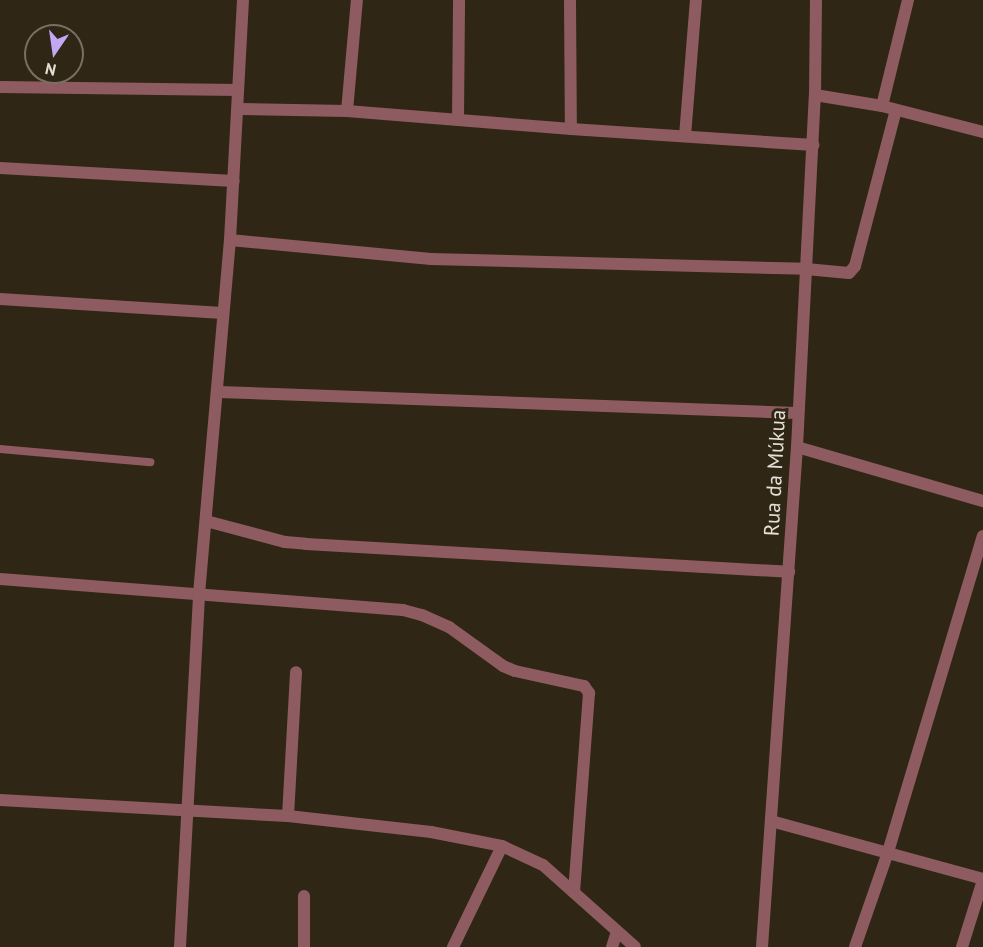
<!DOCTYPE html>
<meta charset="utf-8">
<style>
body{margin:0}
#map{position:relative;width:983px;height:947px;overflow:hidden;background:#2f2615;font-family:"PT Sans",sans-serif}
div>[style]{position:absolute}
.service>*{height:8px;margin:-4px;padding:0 4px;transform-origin:4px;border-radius:4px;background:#8e5b61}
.minor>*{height:12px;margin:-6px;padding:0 6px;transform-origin:6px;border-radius:6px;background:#8e5b61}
.tertiary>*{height:12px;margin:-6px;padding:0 6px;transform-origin:6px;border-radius:6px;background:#8e5b61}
span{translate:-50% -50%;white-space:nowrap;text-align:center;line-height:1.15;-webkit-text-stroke:6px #2f2615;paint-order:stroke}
.street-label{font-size:21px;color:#e5dfd5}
.north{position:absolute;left:24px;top:24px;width:60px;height:60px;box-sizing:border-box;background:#2f2615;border:2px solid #787062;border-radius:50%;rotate:193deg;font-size:16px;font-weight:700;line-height:24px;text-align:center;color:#e5dfd5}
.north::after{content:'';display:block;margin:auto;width:21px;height:27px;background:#c2a8f3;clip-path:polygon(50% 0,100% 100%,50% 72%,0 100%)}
</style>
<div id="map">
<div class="service">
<div style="left:0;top:449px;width:151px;rotate:5deg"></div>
</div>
<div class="minor">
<div style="left:570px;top:0;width:129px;rotate:89.6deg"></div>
<div style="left:0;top:87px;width:238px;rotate:0.7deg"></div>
<div style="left:815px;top:95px;width:68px;rotate:9.3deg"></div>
<div style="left:882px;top:106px;width:104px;rotate:14.4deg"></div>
<div style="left:882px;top:106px;width:109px;rotate:-76.2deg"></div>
<div style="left:238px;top:109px;width:109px;rotate:1.1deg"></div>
<div style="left:347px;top:111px;width:225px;rotate:4.6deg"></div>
<div style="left:571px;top:129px;width:243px;rotate:3.8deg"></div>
<div style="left:347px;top:111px;width:111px;rotate:-84.9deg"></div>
<div style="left:458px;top:120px;width:120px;rotate:-89.5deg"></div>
<div style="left:685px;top:136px;width:136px;rotate:-85.4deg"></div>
<div style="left:0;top:168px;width:234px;rotate:3.2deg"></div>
<div style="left:230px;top:240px;width:202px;rotate:5.4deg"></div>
<div style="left:431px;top:259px;width:375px;rotate:1.5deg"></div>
<div style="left:806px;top:269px;width:43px;rotate:5.3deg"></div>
<div style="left:849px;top:273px;width:9px;rotate:-49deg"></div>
<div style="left:855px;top:266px;width:161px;rotate:-75.3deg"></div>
<div style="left:0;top:299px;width:223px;rotate:3.6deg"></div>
<div style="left:219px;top:392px;width:578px;rotate:2.08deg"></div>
<div style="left:797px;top:447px;width:194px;rotate:16.2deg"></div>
<div style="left:206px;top:521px;width:82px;rotate:14.9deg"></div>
<div style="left:285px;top:542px;width:21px;rotate:5deg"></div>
<div style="left:306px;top:544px;width:484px;rotate:3.3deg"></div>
<div style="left:0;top:579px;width:404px;rotate:4.4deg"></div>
<div style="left:403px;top:610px;width:20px;rotate:15deg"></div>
<div style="left:422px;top:615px;width:30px;rotate:24deg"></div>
<div style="left:449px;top:627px;width:67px;rotate:35.8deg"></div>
<div style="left:503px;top:666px;width:13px;rotate:23deg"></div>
<div style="left:515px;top:671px;width:71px;rotate:12.3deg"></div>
<div style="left:584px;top:686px;width:9px;rotate:54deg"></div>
<div style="left:589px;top:693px;width:200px;rotate:94.3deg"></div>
<div style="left:288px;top:816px;width:144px;rotate:-86.8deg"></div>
<div style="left:771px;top:821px;width:220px;rotate:15.3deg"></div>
<div style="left:304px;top:896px;width:51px;rotate:90deg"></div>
<div style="left:180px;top:947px;width:354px;rotate:-86.9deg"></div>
<div style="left:199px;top:594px;width:355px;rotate:-85deg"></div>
<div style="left:230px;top:240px;width:240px;rotate:-86.9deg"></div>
<div style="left:453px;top:947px;width:112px;rotate:-64.1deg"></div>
<div style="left:612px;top:947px;width:16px;rotate:-72deg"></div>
<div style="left:855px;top:947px;width:101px;rotate:-70.8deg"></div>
<div style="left:888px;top:852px;width:330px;rotate:-73.3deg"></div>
<div style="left:962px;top:947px;width:70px;rotate:-72.6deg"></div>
</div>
<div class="tertiary">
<div style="left:0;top:800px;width:288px;rotate:3.2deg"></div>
<div style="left:288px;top:816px;width:144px;rotate:6.4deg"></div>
<div style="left:431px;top:832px;width:72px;rotate:11.2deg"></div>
<div style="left:502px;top:846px;width:45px;rotate:24.9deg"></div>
<div style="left:543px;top:865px;width:123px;rotate:41.7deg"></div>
<div style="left:762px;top:947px;width:501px;rotate:-86deg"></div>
<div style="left:797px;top:447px;width:352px;rotate:-87.1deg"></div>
<div style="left:815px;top:95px;width:95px;rotate:-89.4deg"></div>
</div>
<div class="street-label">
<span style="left:775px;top:473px;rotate:-87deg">Rua da Múkua</span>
</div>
<div class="north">N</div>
</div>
